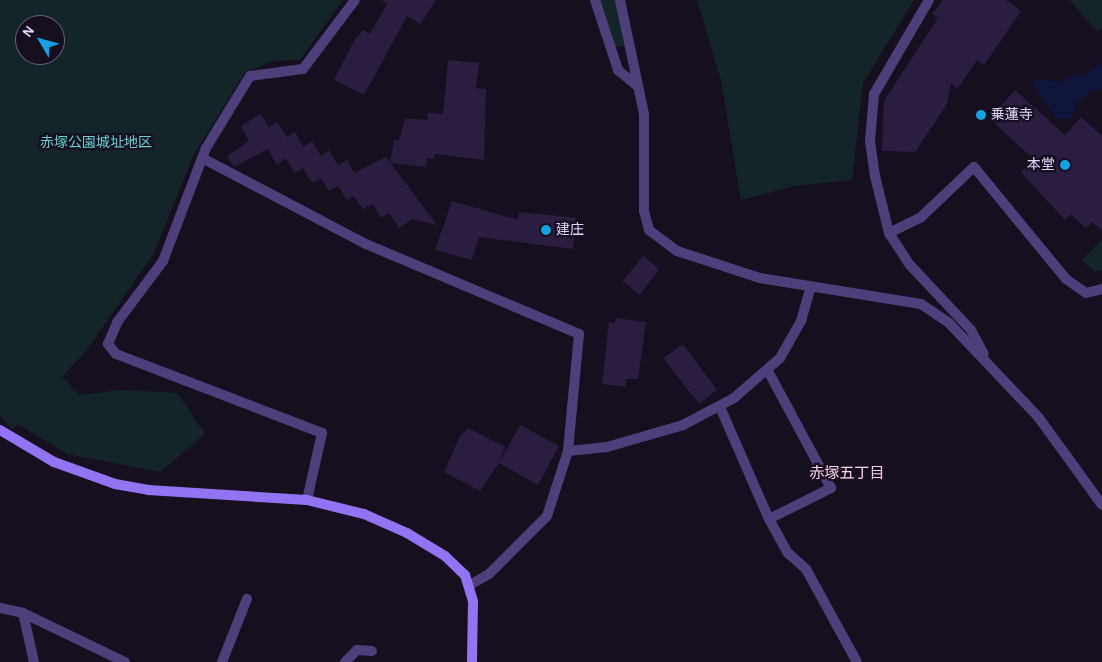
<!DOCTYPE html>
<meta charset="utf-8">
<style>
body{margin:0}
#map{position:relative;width:1102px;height:662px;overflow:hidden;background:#160f20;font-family:"Alegreya Sans","Noto Sans JP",sans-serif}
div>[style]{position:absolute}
.green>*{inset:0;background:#132529}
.water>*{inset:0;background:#0e143a}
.building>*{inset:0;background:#2b1d3f}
.street>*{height:10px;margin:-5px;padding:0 5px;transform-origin:5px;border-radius:5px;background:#4e3f7a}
.secondary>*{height:10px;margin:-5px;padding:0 5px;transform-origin:5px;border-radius:5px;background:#9273f1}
.dots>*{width:14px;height:14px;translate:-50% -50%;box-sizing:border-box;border:2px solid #160f20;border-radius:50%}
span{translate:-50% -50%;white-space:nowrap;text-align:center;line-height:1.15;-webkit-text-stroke:4.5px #160f20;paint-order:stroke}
.poi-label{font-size:14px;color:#e0d2fb}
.left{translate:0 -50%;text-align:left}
.right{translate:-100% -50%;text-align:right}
.park-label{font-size:14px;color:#66d3d0}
.neighbourhood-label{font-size:15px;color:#fbd4e4}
.north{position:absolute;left:15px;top:15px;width:50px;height:50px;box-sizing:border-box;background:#160f20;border:1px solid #675d78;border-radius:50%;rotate:307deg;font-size:14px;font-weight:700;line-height:20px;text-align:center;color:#e0d2fb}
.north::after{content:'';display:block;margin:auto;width:18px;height:22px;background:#16a1e3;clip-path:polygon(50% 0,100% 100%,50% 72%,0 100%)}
</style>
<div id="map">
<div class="green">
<div style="clip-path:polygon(evenodd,0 0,343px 0,300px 60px,273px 61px,245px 72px,193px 156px,154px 253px,87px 350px,62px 377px,79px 395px,122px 390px,178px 393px,205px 434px,160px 472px,67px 454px,18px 424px,12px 430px,0 415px,0 0,25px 25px,55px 25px,55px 55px,25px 55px,25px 25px)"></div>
<div style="clip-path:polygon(594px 0,625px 0,634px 44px,610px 48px)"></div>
<div style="clip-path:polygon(697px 0,914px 0,863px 83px,852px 180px,794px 186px,741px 200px,721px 80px)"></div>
<div style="clip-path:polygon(1069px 0,1102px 0,1102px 28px,1098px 32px)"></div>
<div style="clip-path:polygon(1102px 239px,1102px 270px,1095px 272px,1082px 260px)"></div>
</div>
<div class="water">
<div style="clip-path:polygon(1102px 62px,1102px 90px,1093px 90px,1078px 102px,1071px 119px,1057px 119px,1032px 84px,1037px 79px,1062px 82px,1070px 76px,1084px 75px)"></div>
</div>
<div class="building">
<div style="clip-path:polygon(381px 0,436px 0,420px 24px,407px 16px,364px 95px,334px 80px,355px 39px,363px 30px,370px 34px,387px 4px)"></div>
<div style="clip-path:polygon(943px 0,1006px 0,1021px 11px,984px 65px,977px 60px,957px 89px,951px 83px,947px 104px,915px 152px,882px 151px,884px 101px,938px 18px,932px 14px)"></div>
<div style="clip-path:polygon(448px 60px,479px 63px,476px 88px,486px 89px,484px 160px,435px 154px,434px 159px,427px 158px,426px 167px,390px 163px,394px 140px,399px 141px,405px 118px,427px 120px,428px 113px,443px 114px)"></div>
<div style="clip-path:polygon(1015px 90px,1065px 135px,1081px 117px,1102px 136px,1102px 231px,1092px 222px,1086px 229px,1071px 214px,1065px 220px,1021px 172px,1033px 159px,989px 118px)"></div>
<div style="clip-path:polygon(260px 114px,269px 127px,277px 122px,287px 137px,295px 132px,303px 147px,312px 141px,321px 156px,329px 150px,338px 165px,347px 160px,354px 173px,386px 157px,437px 225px,412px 219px,399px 228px,389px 213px,381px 218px,373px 204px,363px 209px,354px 196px,347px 200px,338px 186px,329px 191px,321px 178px,312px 183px,303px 168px,295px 173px,286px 158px,277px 165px,268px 149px,234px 167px,227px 156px,249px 141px,241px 126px)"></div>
<div style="clip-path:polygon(452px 201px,518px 220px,519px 212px,576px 218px,573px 249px,479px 237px,472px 260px,435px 250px)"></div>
<div style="clip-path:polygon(643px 256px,659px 269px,640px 295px,623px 281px)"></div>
<div style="clip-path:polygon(616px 318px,646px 322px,638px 379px,626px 379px,626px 387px,602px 384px,609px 322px,615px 323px)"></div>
<div style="clip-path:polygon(683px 344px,717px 390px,699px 404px,663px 358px)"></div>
<div style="clip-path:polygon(520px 425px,559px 446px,538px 485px,499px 463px,480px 491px,444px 472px,460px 436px,468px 428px,505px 447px,499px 463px)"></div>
</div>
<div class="street">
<div style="left:595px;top:0;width:74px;rotate:71.8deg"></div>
<div style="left:618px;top:70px;width:23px;rotate:40deg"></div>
<div style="left:620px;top:0;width:116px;rotate:78.1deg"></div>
<div style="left:644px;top:114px;width:97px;rotate:90deg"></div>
<div style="left:644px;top:211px;width:20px;rotate:75deg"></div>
<div style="left:649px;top:230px;width:35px;rotate:37deg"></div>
<div style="left:677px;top:251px;width:87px;rotate:18deg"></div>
<div style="left:760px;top:278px;width:163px;rotate:9.2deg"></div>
<div style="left:921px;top:304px;width:34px;rotate:34deg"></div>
<div style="left:949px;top:323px;width:131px;rotate:46.5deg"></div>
<div style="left:1039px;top:418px;width:107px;rotate:54.1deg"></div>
<div style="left:929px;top:0;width:109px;rotate:120.3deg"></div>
<div style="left:874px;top:94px;width:47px;rotate:94.9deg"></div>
<div style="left:870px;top:141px;width:35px;rotate:82deg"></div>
<div style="left:875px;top:176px;width:59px;rotate:76.2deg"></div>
<div style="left:889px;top:233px;width:38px;rotate:57deg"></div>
<div style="left:910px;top:265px;width:89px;rotate:46.8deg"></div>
<div style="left:971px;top:330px;width:27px;rotate:62deg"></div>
<div style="left:204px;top:159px;width:183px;rotate:27.7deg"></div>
<div style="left:366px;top:244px;width:231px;rotate:22.9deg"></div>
<div style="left:579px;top:334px;width:118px;rotate:95.4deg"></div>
<div style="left:568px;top:451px;width:68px;rotate:107.9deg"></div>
<div style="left:547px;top:516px;width:82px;rotate:135deg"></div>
<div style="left:489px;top:574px;width:22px;rotate:150deg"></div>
<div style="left:889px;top:233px;width:34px;rotate:-26deg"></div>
<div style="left:920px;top:218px;width:74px;rotate:-43.4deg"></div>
<div style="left:974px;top:167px;width:145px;rotate:50.6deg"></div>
<div style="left:1066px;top:279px;width:24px;rotate:35deg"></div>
<div style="left:1086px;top:293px;width:16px;rotate:-14deg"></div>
<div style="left:768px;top:371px;width:133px;rotate:61.7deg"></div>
<div style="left:831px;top:488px;width:69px;rotate:153.4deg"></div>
<div style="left:720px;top:407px;width:122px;rotate:66.4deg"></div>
<div style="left:769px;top:519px;width:39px;rotate:61deg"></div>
<div style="left:788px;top:553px;width:24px;rotate:42deg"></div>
<div style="left:806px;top:569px;width:106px;rotate:61.3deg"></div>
<div style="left:568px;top:451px;width:39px;rotate:-6deg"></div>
<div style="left:607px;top:447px;width:79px;rotate:-16.1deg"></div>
<div style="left:683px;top:425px;width:58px;rotate:-27.9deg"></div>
<div style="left:734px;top:398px;width:61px;rotate:-41deg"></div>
<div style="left:780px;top:358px;width:43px;rotate:-60.4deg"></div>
<div style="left:801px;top:321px;width:32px;rotate:-74deg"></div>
<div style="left:307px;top:500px;width:69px;rotate:-77.4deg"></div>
<div style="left:322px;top:433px;width:221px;rotate:-159deg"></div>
<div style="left:116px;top:354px;width:13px;rotate:-129deg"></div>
<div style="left:108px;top:344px;width:25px;rotate:-67deg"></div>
<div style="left:118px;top:321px;width:75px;rotate:-53.1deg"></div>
<div style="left:163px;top:261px;width:121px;rotate:-69.2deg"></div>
<div style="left:206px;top:148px;width:84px;rotate:-58.6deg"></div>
<div style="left:250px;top:76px;width:53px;rotate:-7.5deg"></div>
<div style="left:303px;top:69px;width:86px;rotate:-53deg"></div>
<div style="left:0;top:608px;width:24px;rotate:12deg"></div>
<div style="left:23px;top:613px;width:113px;rotate:25.7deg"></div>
<div style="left:23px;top:613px;width:50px;rotate:77.3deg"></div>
<div style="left:222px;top:662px;width:68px;rotate:-68.4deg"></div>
<div style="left:345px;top:662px;width:17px;rotate:-45deg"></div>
<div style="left:357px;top:650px;width:15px;rotate:4deg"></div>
</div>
<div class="secondary">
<div style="left:0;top:430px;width:63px;rotate:30.7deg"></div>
<div style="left:54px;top:462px;width:65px;rotate:19.8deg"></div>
<div style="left:115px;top:484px;width:34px;rotate:10deg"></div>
<div style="left:148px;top:490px;width:159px;rotate:3.6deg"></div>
<div style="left:307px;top:500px;width:59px;rotate:13.8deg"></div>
<div style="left:364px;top:514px;width:47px;rotate:23.8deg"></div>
<div style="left:407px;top:533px;width:44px;rotate:31.2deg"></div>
<div style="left:445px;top:556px;width:28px;rotate:44deg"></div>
<div style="left:465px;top:575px;width:28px;rotate:73deg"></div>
<div style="left:473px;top:602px;width:60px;rotate:91deg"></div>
</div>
<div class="dots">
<div style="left:981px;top:115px;background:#16a1e3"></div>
<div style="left:1065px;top:165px;background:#16a1e3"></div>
<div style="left:546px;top:230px;background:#16a1e3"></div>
</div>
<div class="poi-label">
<span class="left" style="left:991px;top:115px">乗蓮寺</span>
<span class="right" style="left:1055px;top:165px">本堂</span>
<span class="left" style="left:556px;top:230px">建庄</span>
</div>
<div class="park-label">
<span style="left:96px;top:143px">赤塚公園城址地区</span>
</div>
<div class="neighbourhood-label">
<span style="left:847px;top:474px">赤塚五丁目</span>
</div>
<div class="north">N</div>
</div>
